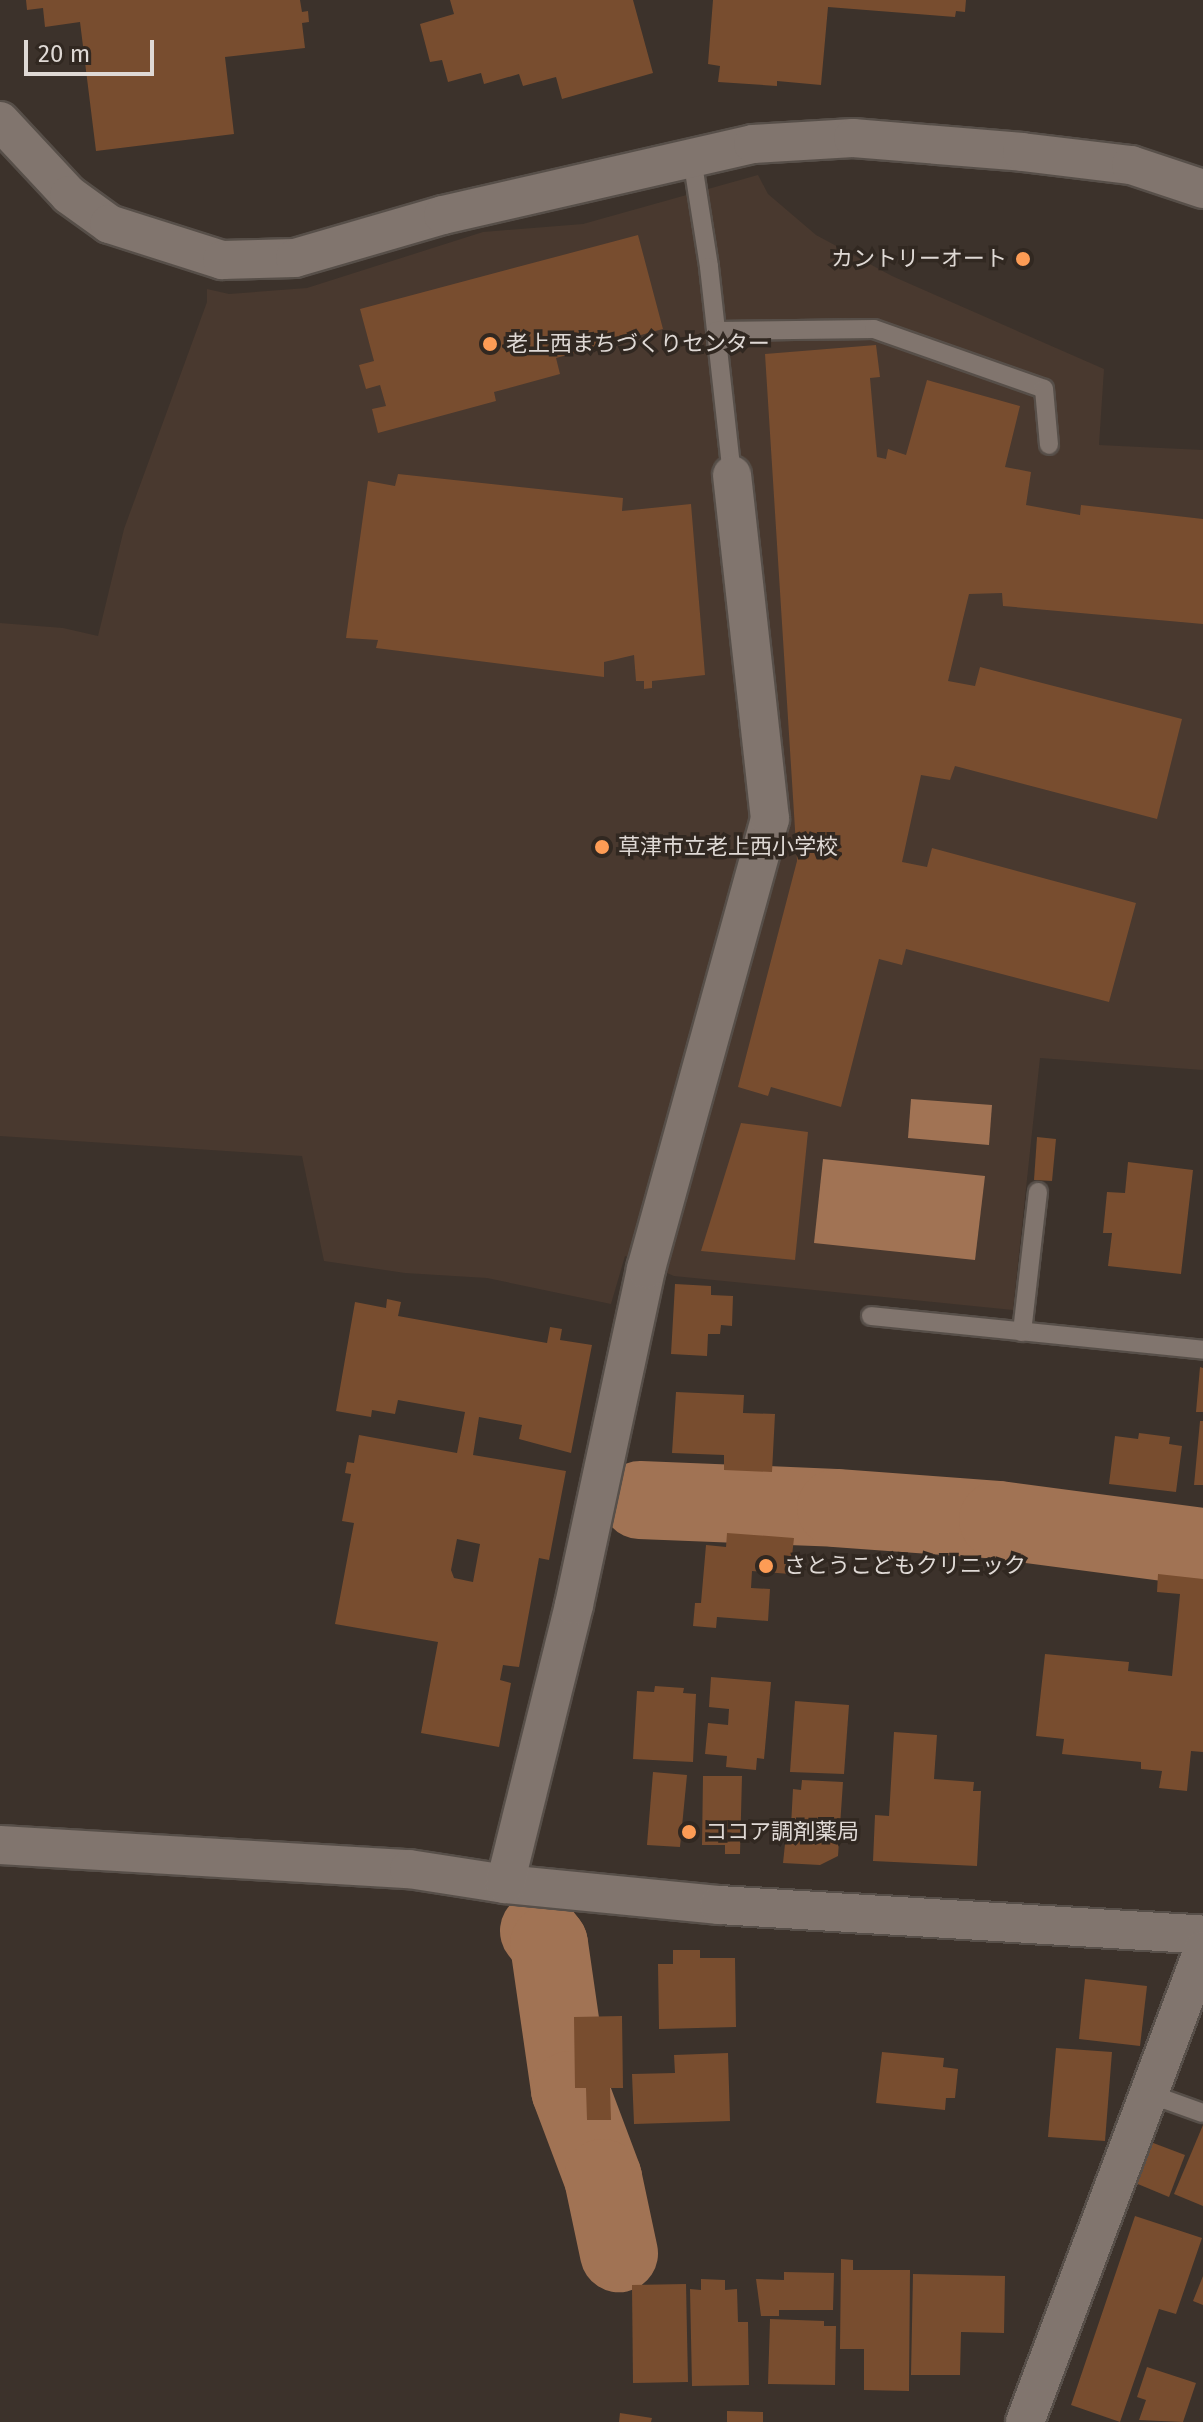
<!DOCTYPE html>
<meta charset="utf-8">
<style>
body{margin:0}
#map{position:relative;width:1203px;height:2422px;overflow:hidden;background:#3c322b;font-family:"Fira Sans","Noto Sans JP",sans-serif}
div>[style]{position:absolute}
.built>*{inset:0;background:#49392f}
.water>*{inset:0;background:#a17354}
.river>*{height:78px;margin:-39px;padding:0 39px;transform-origin:39px;border-radius:39px;background:#a17354}
.building>*{inset:0;background:#784d2f}
.roads{filter:drop-shadow(2px 0 #574f49) drop-shadow(-2px 0 #574f49) drop-shadow(0 2px #574f49) drop-shadow(0 -2px #574f49)}
.lane>*{height:18px;margin:-9px;padding:0 9px;transform-origin:9px;border-radius:9px;background:#81756e}
.street>*{height:38px;margin:-19px;padding:0 19px;transform-origin:19px;border-radius:19px;background:#81756e}
.dots>*{width:22px;height:22px;translate:-50% -50%;box-sizing:border-box;border:4px solid #312821;border-radius:50%}
span{translate:-50% -50%;white-space:nowrap;text-align:center;line-height:1.15;-webkit-text-stroke:7px #312821;paint-order:stroke}
.poi-label{font-size:22px;color:#dfd9d5}
.right{translate:-100% -50%;text-align:right}
.left{translate:0 -50%;text-align:left}
.scale{position:absolute;left:24px;top:40px;width:130px;height:36px;box-sizing:border-box;border:4px solid #dfd9d5;border-top:0;padding-left:10px;font-size:24px;line-height:28px;white-space:nowrap;color:#dfd9d5;-webkit-text-stroke:6px #312821;paint-order:stroke}
</style>
<div id="map">
<div class="built">
<div style="clip-path:polygon(758px 175px,768px 194px,816px 235px,892px 276px,1104px 369px,1099px 445px,1203px 450px,1203px 1070px,1040px 1058px,1013px 1310px,674px 1276px,625px 1256px,611px 1304px,487px 1278px,405px 1273px,324px 1261px,302px 1156px,0 1136px,0 623px,63px 628px,98px 636px,124px 529px,207px 302px,207px 289px,229px 294px,307px 288px,483px 232px,583px 224px)"></div>
</div>
<div class="water">
<div style="clip-path:polygon(911px 1099px,992px 1105px,989px 1145px,908px 1138px)"></div>
<div style="clip-path:polygon(823px 1159px,985px 1176px,975px 1260px,814px 1243px)"></div>
</div>
<div class="river">
<div style="left:640px;top:1500px;width:196px;rotate:2.3deg"></div>
<div style="left:836px;top:1508px;width:162px;rotate:4.2deg"></div>
<div style="left:998px;top:1520px;width:207px;rotate:7.5deg"></div>
<div style="left:539px;top:1931px;width:16px;rotate:52deg"></div>
<div style="left:549px;top:1944px;width:148px;rotate:81.8deg"></div>
<div style="left:570px;top:2090px;width:94px;rotate:69.4deg"></div>
<div style="left:603px;top:2178px;width:77px;rotate:78deg"></div>
</div>
<div class="building">
<div style="clip-path:polygon(26px 0,300px 0,302px 12px,308px 11px,309px 22px,302px 23px,305px 48px,225px 57px,234px 134px,96px 151px,80px 22px,45px 27px,43px 8px,27px 10px)"></div>
<div style="clip-path:polygon(450px 0,633px 0,653px 73px,562px 99px,556px 77px,523px 86px,519px 74px,484px 84px,481px 73px,448px 82px,442px 60px,430px 62px,420px 24px,454px 14px)"></div>
<div style="clip-path:polygon(713px 0,966px 0,965px 12px,956px 11px,955px 17px,828px 7px,821px 85px,777px 81px,777px 86px,718px 82px,720px 66px,708px 64px)"></div>
<div style="clip-path:polygon(638px 235px,663px 329px,556px 358px,560px 374px,494px 392px,496px 401px,378px 433px,372px 409px,386px 406px,380px 385px,366px 389px,359px 365px,374px 361px,360px 309px)"></div>
<div style="clip-path:polygon(876px 345px,880px 377px,870px 378px,877px 457px,886px 459px,888px 449px,906px 455px,927px 380px,1020px 406px,1005px 467px,1031px 472px,1026px 505px,1080px 515px,1081px 505px,1203px 519px,1203px 624px,1003px 606px,1002px 593px,969px 594px,948px 681px,975px 686px,980px 667px,1182px 719px,1157px 819px,955px 766px,950px 780px,921px 775px,902px 862px,927px 867px,932px 848px,1136px 903px,1109px 1002px,906px 949px,902px 965px,879px 959px,841px 1107px,771px 1087px,768px 1096px,738px 1087px,797px 861px,765px 354px)"></div>
<div style="clip-path:polygon(398px 474px,623px 498px,622px 511px,691px 504px,705px 675px,652px 681px,652px 688px,644px 689px,644px 681px,636px 681px,634px 655px,604px 662px,604px 677px,376px 648px,378px 640px,346px 638px,368px 481px,395px 486px)"></div>
<div style="clip-path:polygon(741px 1123px,808px 1132px,795px 1260px,701px 1251px)"></div>
<div style="clip-path:polygon(1037px 1137px,1056px 1139px,1052px 1181px,1034px 1180px)"></div>
<div style="clip-path:polygon(1128px 1162px,1193px 1170px,1181px 1274px,1108px 1266px,1112px 1233px,1103px 1233px,1107px 1192px,1125px 1193px)"></div>
<div style="clip-path:polygon(675px 1284px,711px 1286px,711px 1295px,733px 1296px,732px 1326px,721px 1325px,720px 1334px,708px 1334px,707px 1356px,671px 1354px)"></div>
<div style="clip-path:polygon(evenodd,387px 1299px,401px 1302px,398px 1316px,547px 1343px,550px 1327px,562px 1329px,560px 1340px,592px 1345px,571px 1453px,519px 1439px,522px 1425px,479px 1417px,473px 1455px,566px 1471px,549px 1560px,539px 1558px,519px 1667px,503px 1665px,500px 1680px,511px 1683px,499px 1747px,421px 1733px,438px 1642px,335px 1624px,354px 1523px,342px 1521px,351px 1474px,345px 1473px,347px 1462px,354px 1463px,359px 1435px,457px 1453px,465px 1412px,398px 1400px,395px 1414px,372px 1410px,371px 1417px,336px 1411px,355px 1302px,386px 1308px,387px 1299px,457px 1539px,480px 1544px,473px 1582px,454px 1578px,451px 1570px,457px 1539px)"></div>
<div style="clip-path:polygon(1200px 1367px,1203px 1368px,1203px 1412px,1196px 1412px)"></div>
<div style="clip-path:polygon(676px 1392px,744px 1395px,743px 1413px,775px 1414px,772px 1472px,724px 1470px,724px 1455px,672px 1453px)"></div>
<div style="clip-path:polygon(1200px 1421px,1203px 1421px,1203px 1485px,1194px 1485px)"></div>
<div style="clip-path:polygon(1139px 1433px,1170px 1437px,1169px 1444px,1182px 1446px,1176px 1492px,1109px 1484px,1115px 1436px,1138px 1439px)"></div>
<div style="clip-path:polygon(727px 1533px,794px 1538px,790px 1574px,752px 1571px,751px 1588px,770px 1589px,768px 1621px,717px 1617px,716px 1628px,693px 1626px,695px 1603px,701px 1603px,706px 1545px,726px 1547px)"></div>
<div style="clip-path:polygon(1158px 1574px,1203px 1579px,1203px 1752px,1191px 1751px,1187px 1791px,1159px 1788px,1162px 1771px,1141px 1769px,1141px 1762px,1062px 1754px,1064px 1739px,1036px 1736px,1045px 1654px,1129px 1662px,1128px 1671px,1172px 1676px,1180px 1594px,1157px 1592px)"></div>
<div style="clip-path:polygon(711px 1677px,771px 1682px,764px 1759px,757px 1758px,756px 1770px,726px 1767px,727px 1756px,705px 1754px,708px 1723px,728px 1725px,729px 1709px,709px 1707px)"></div>
<div style="clip-path:polygon(655px 1686px,684px 1688px,683px 1693px,696px 1694px,693px 1762px,633px 1759px,637px 1691px,654px 1692px)"></div>
<div style="clip-path:polygon(795px 1701px,849px 1705px,844px 1774px,790px 1772px)"></div>
<div style="clip-path:polygon(894px 1732px,937px 1735px,934px 1779px,974px 1782px,973px 1791px,981px 1791px,977px 1866px,873px 1861px,875px 1815px,889px 1816px)"></div>
<div style="clip-path:polygon(653px 1772px,687px 1775px,680px 1847px,647px 1845px)"></div>
<div style="clip-path:polygon(703px 1776px,742px 1776px,740px 1854px,725px 1854px,725px 1845px,702px 1845px)"></div>
<div style="clip-path:polygon(802px 1780px,843px 1782px,838px 1856px,820px 1865px,783px 1863px,785px 1844px,790px 1844px,793px 1789px,801px 1790px)"></div>
<div style="clip-path:polygon(673px 1950px,700px 1950px,700px 1958px,735px 1958px,736px 2027px,659px 2029px,658px 1964px,673px 1964px)"></div>
<div style="clip-path:polygon(1085px 1979px,1147px 1986px,1140px 2046px,1079px 2039px)"></div>
<div style="clip-path:polygon(622px 2016px,623px 2088px,610px 2088px,611px 2120px,587px 2120px,586px 2088px,575px 2088px,574px 2017px)"></div>
<div style="clip-path:polygon(1056px 2048px,1112px 2052px,1105px 2141px,1048px 2137px)"></div>
<div style="clip-path:polygon(882px 2052px,944px 2058px,943px 2067px,958px 2069px,955px 2098px,946px 2098px,945px 2110px,876px 2103px)"></div>
<div style="clip-path:polygon(728px 2053px,730px 2121px,634px 2124px,632px 2074px,675px 2073px,674px 2055px)"></div>
<div style="clip-path:polygon(1203px 2125px,1203px 2206px,1174px 2194px)"></div>
<div style="clip-path:polygon(1148px 2141px,1185px 2155px,1169px 2197px,1133px 2182px)"></div>
<div style="clip-path:polygon(1135px 2216px,1202px 2238px,1176px 2314px,1159px 2309px,1120px 2422px,1071px 2405px)"></div>
<div style="clip-path:polygon(841px 2259px,853px 2260px,853px 2270px,910px 2270px,909px 2391px,864px 2390px,864px 2349px,840px 2349px)"></div>
<div style="clip-path:polygon(784px 2272px,834px 2273px,833px 2310px,779px 2310px,779px 2316px,761px 2316px,756px 2279px,784px 2280px)"></div>
<div style="clip-path:polygon(913px 2274px,1005px 2276px,1004px 2333px,961px 2332px,960px 2375px,911px 2375px)"></div>
<div style="clip-path:polygon(1203px 2276px,1203px 2305px,1193px 2301px)"></div>
<div style="clip-path:polygon(701px 2279px,725px 2280px,725px 2290px,737px 2289px,738px 2322px,748px 2322px,749px 2385px,692px 2386px,690px 2289px,701px 2290px)"></div>
<div style="clip-path:polygon(686px 2284px,688px 2382px,633px 2383px,632px 2285px)"></div>
<div style="clip-path:polygon(770px 2319px,824px 2321px,824px 2326px,836px 2326px,835px 2385px,768px 2384px)"></div>
<div style="clip-path:polygon(1147px 2367px,1196px 2383px,1183px 2422px,1139px 2420px,1146px 2400px,1137px 2397px)"></div>
<div style="clip-path:polygon(727px 2411px,763px 2412px,763px 2422px,727px 2422px)"></div>
<div style="clip-path:polygon(620px 2413px,652px 2418px,651px 2422px,619px 2422px)"></div>
</div>
<div class="roads">
<div class="lane">
<div style="left:692px;top:158px;width:110px;rotate:81.1deg"></div>
<div style="left:709px;top:267px;width:209px;rotate:83.7deg"></div>
<div style="left:716px;top:331px;width:158px;rotate:-0.7deg"></div>
<div style="left:874px;top:329px;width:180px;rotate:19.4deg"></div>
<div style="left:1044px;top:389px;width:56px;rotate:84.9deg"></div>
<div style="left:871px;top:1316px;width:334px;rotate:5.8deg"></div>
<div style="left:1022px;top:1332px;width:141px;rotate:-83.5deg"></div>
<div style="left:1147px;top:2093px;width:59px;rotate:19.7deg"></div>
</div>
<div class="street">
<div style="left:0;top:121px;width:101px;rotate:47deg"></div>
<div style="left:69px;top:195px;width:49px;rotate:35.9deg"></div>
<div style="left:109px;top:224px;width:119px;rotate:17.7deg"></div>
<div style="left:222px;top:260px;width:73px;rotate:-1.6deg"></div>
<div style="left:295px;top:258px;width:154px;rotate:-16.2deg"></div>
<div style="left:443px;top:215px;width:318px;rotate:-12.9deg"></div>
<div style="left:753px;top:144px;width:100px;rotate:-3.4deg"></div>
<div style="left:853px;top:138px;width:170px;rotate:4.7deg"></div>
<div style="left:1022px;top:152px;width:110px;rotate:6.8deg"></div>
<div style="left:1131px;top:165px;width:76px;rotate:18.4deg"></div>
<div style="left:0;top:1845px;width:410px;rotate:3.4deg"></div>
<div style="left:409px;top:1869px;width:97px;rotate:8.9deg"></div>
<div style="left:505px;top:1884px;width:215px;rotate:5.6deg"></div>
<div style="left:719px;top:1905px;width:485px;rotate:3.5deg"></div>
<div style="left:505px;top:1884px;width:287px;rotate:-76.1deg"></div>
<div style="left:574px;top:1605px;width:344px;rotate:-77.9deg"></div>
<div style="left:646px;top:1269px;width:467px;rotate:-74.6deg"></div>
<div style="left:770px;top:819px;width:346px;rotate:-96.3deg"></div>
<div style="left:1025px;top:2422px;width:504px;rotate:-69.34deg"></div>
</div>
</div>
<div class="dots">
<div style="left:1023px;top:259px;background:#fd9c55"></div>
<div style="left:490px;top:344px;background:#fd9c55"></div>
<div style="left:602px;top:847px;background:#fd9c55"></div>
<div style="left:766px;top:1566px;background:#fd9c55"></div>
<div style="left:689px;top:1832px;background:#fd9c55"></div>
</div>
<div class="poi-label">
<span class="right" style="left:1007px;top:259px">カントリーオート</span>
<span class="left" style="left:506px;top:344px">老上西まちづくりセンター</span>
<span class="left" style="left:618px;top:847px">草津市立老上西小学校</span>
<span class="left" style="left:784px;top:1566px">さとうこどもクリニック</span>
<span class="left" style="left:705px;top:1832px">ココア調剤薬局</span>
</div>
<div class="scale">20 m</div>
</div>
